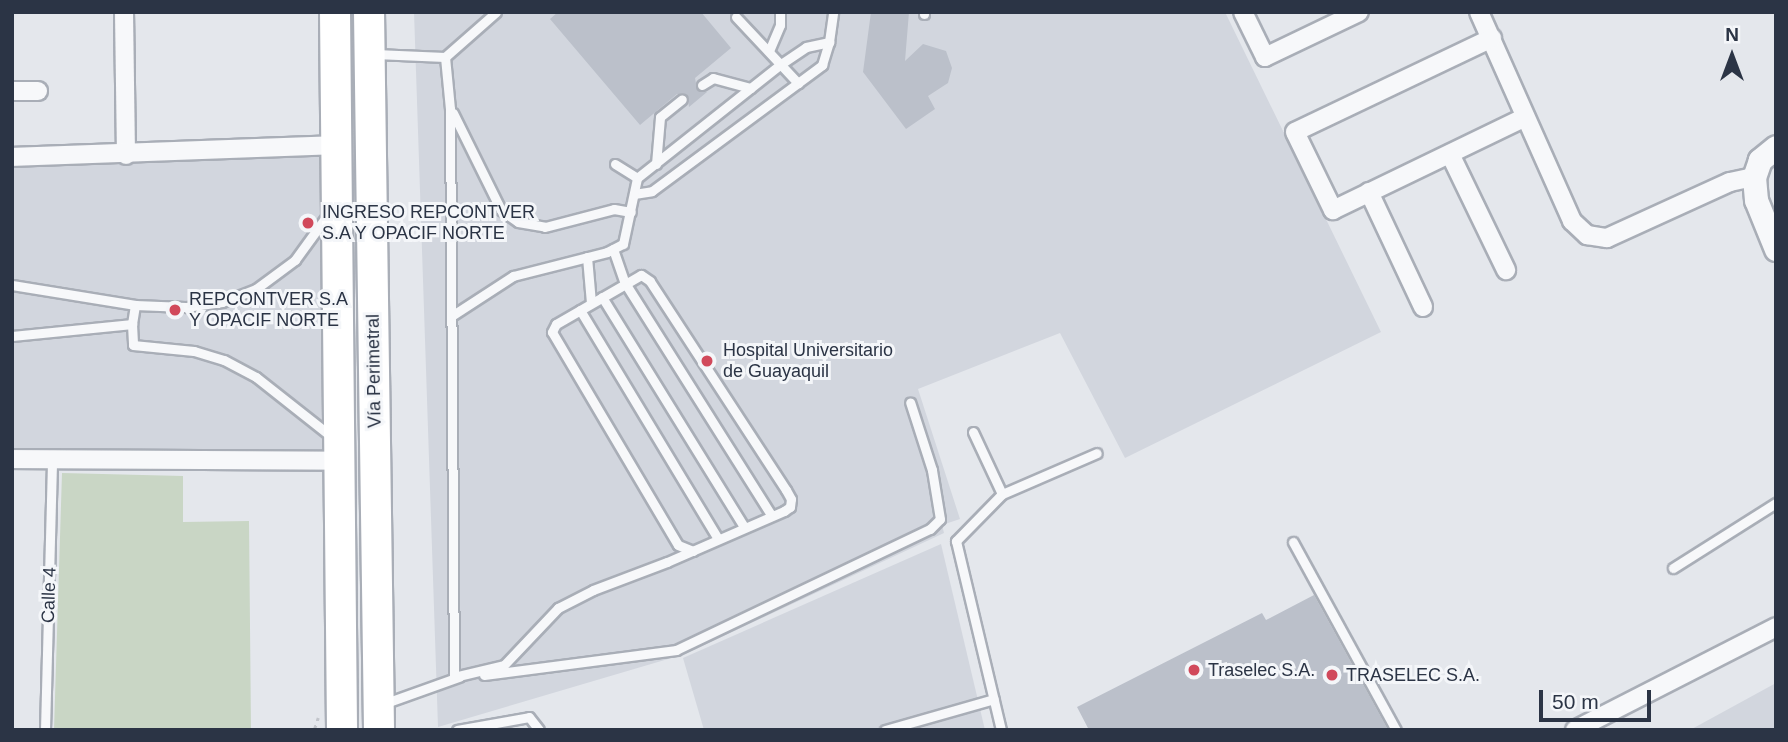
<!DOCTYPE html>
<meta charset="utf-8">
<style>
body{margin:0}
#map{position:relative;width:1788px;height:742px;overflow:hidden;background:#e4e7ec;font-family:Arial,sans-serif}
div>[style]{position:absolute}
.built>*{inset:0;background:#d2d6de}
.green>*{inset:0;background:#c9d6c5}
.building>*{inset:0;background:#bbc0ca}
.path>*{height:2.5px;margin-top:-1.25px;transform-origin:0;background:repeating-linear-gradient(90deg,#c2c5cb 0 5px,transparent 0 10px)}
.roads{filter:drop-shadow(2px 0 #a9aeb7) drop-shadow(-2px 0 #a9aeb7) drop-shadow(0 2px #a9aeb7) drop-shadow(0 -2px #a9aeb7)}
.service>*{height:9px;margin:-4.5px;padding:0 4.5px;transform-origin:4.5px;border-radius:4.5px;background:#f7f8fa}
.minor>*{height:18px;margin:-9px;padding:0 9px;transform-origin:9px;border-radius:9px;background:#f7f8fa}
.tertiary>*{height:23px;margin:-11.5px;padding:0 11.5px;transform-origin:11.5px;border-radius:11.5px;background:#f7f8fa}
.trunk>*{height:30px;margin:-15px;padding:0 15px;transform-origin:15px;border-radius:15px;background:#fff}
.dots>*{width:19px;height:19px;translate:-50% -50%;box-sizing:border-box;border:4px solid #f4f6f9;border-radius:50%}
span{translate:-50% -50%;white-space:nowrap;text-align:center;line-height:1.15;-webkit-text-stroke:6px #f4f6f9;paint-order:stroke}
.poi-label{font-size:18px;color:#2b3445}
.left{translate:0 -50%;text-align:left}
.street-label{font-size:18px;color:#2b3445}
.frame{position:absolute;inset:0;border:14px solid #2b3445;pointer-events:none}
.north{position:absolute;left:1697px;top:21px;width:70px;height:70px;-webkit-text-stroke:5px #f4f6f9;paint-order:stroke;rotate:0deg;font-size:19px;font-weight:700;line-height:28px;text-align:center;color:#2b3445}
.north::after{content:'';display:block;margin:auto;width:24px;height:32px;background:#2b3445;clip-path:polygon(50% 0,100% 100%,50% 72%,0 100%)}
.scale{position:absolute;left:1539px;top:690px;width:112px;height:32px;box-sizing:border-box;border:4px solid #2b3445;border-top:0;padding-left:9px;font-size:21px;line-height:24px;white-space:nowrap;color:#2b3445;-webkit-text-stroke:5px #f4f6f9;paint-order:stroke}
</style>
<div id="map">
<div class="built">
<div style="clip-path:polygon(414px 12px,1225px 12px,1381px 332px,1125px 458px,1060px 333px,918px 389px,960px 519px,942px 525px,944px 533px,685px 654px,438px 727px)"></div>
<div style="clip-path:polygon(336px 150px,339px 461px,12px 460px,12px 160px)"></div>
<div style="clip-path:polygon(941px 544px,985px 730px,704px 730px,683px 658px)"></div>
<div style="clip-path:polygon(1776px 683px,1776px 730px,1690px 730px)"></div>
</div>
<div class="green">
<div style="clip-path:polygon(62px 473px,183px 476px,183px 522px,249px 521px,251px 730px,54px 730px)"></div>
</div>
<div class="building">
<div style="clip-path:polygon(558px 12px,701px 12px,731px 48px,695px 78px,697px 89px,707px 92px,689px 107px,687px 94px,677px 94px,640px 125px,550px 19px)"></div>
<div style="clip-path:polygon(871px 12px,909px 12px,905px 61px,923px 44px,946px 51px,952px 68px,948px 83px,928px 96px,935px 109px,906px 129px,863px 72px)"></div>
<div style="clip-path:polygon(1314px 595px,1388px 730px,1089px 730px,1077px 707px,1262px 613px,1266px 620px)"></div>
</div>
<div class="path">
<div style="left:314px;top:730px;width:13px;rotate:-72deg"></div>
</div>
<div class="roads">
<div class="service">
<div style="left:924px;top:12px;width:2px;rotate:90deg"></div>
<div style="left:736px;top:17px;width:91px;rotate:46.8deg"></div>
<div style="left:769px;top:51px;width:28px;rotate:-67deg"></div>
<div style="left:780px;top:25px;width:13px;rotate:-90deg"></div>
<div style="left:375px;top:54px;width:70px;rotate:2.5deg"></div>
<div style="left:445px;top:57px;width:68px;rotate:-41.4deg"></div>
<div style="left:445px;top:57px;width:52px;rotate:84.5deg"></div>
<div style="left:450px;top:109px;width:568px;rotate:89.6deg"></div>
<div style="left:454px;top:677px;width:51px;rotate:-13.5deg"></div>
<div style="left:504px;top:665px;width:79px;rotate:-46.5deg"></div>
<div style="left:558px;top:608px;width:39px;rotate:-27deg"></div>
<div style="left:593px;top:590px;width:79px;rotate:-20.7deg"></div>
<div style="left:667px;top:562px;width:128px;rotate:-23.6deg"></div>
<div style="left:784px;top:511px;width:7px;rotate:-34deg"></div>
<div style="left:790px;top:507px;width:8px;rotate:-83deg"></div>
<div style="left:791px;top:499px;width:10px;rotate:-119deg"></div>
<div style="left:786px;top:490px;width:249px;rotate:-123.1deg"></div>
<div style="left:650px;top:281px;width:11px;rotate:-146deg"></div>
<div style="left:641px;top:275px;width:98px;rotate:150deg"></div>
<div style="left:556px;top:324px;width:9px;rotate:117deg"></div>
<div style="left:552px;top:332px;width:247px;rotate:59.4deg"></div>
<div style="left:678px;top:545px;width:16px;rotate:22deg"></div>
<div style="left:702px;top:85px;width:13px;rotate:-32deg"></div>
<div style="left:713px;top:78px;width:39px;rotate:15deg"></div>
<div style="left:453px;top:113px;width:108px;rotate:63.7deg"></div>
<div style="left:501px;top:210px;width:21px;rotate:35deg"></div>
<div style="left:518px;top:222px;width:27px;rotate:10deg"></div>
<div style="left:545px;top:227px;width:71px;rotate:-14.6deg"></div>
<div style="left:614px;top:209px;width:17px;rotate:10deg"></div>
<div style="left:615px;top:164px;width:26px;rotate:32deg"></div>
<div style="left:656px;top:164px;width:47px;rotate:-85.1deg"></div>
<div style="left:660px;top:117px;width:28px;rotate:-39deg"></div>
<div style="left:634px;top:194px;width:18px;rotate:-9deg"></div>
<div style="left:652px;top:191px;width:212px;rotate:-36.5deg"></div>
<div style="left:822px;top:65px;width:24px;rotate:-73deg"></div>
<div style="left:829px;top:42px;width:30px;rotate:-82deg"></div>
<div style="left:329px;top:213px;width:58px;rotate:125.9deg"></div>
<div style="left:295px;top:260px;width:49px;rotate:143.4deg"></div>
<div style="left:256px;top:289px;width:36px;rotate:159deg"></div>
<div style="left:222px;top:302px;width:37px;rotate:172deg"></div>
<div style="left:185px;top:307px;width:50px;rotate:-177.7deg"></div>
<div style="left:135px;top:305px;width:19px;rotate:99deg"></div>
<div style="left:132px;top:324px;width:21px;rotate:87deg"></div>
<div style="left:133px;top:345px;width:61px;rotate:5.6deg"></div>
<div style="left:194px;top:351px;width:31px;rotate:17deg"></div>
<div style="left:224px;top:360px;width:36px;rotate:28deg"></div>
<div style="left:256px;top:377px;width:97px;rotate:38.3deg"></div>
<div style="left:613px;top:249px;width:36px;rotate:71deg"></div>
<div style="left:625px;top:283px;width:275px;rotate:57.8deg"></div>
<div style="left:587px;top:257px;width:46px;rotate:85deg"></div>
<div style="left:12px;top:285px;width:125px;rotate:9.2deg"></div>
<div style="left:602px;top:297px;width:270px;rotate:58.3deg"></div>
<div style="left:580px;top:310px;width:267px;rotate:58.9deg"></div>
<div style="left:453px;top:315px;width:72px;rotate:-33deg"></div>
<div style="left:513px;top:276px;width:97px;rotate:-14.3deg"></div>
<div style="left:607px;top:252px;width:18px;rotate:-27deg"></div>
<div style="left:623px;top:244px;width:67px;rotate:-78deg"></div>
<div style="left:637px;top:178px;width:184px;rotate:-38.4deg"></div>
<div style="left:781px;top:64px;width:30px;rotate:-34deg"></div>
<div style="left:806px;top:47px;width:24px;rotate:-12deg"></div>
<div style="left:12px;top:336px;width:121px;rotate:-5.7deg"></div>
<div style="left:973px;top:432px;width:68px;rotate:64.9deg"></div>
<div style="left:1002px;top:494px;width:66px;rotate:134.4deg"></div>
<div style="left:956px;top:541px;width:194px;rotate:76.6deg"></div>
<div style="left:1002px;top:494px;width:103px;rotate:-23.3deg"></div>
<div style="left:1293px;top:542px;width:214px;rotate:61.3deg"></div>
<div style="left:1673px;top:568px;width:122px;rotate:-32.3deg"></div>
<div style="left:484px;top:675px;width:194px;rotate:-7.4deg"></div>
<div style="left:676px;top:650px;width:281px;rotate:-25.5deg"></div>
<div style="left:930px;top:529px;width:14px;rotate:-45deg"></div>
<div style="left:940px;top:519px;width:50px;rotate:-99.3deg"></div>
<div style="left:932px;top:470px;width:71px;rotate:-107.9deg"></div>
<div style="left:383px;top:704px;width:81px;rotate:-19.6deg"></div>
<div style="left:45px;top:730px;width:270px;rotate:-88.5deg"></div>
<div style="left:457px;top:730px;width:73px;rotate:-10.2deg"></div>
<div style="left:529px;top:717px;width:16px;rotate:52deg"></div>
<div style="left:885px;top:730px;width:113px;rotate:-15.9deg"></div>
</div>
<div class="minor">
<div style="left:124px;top:12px;width:143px;rotate:89.2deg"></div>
<div style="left:1243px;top:12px;width:50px;rotate:63.9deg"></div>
<div style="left:1265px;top:57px;width:104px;rotate:-25.6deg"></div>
<div style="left:1479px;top:12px;width:229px;rotate:66deg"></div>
<div style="left:1572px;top:221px;width:21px;rotate:43deg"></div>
<div style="left:1587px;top:235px;width:20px;rotate:9deg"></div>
<div style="left:1607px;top:238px;width:135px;rotate:-24.5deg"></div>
<div style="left:1730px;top:182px;width:25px;rotate:-12deg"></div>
<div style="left:1492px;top:38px;width:218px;rotate:154.5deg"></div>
<div style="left:1295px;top:132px;width:87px;rotate:64deg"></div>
<div style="left:1333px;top:210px;width:213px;rotate:-25.8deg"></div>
<div style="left:12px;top:91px;width:26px"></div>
<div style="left:1450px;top:154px;width:129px;rotate:64.2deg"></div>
<div style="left:12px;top:157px;width:325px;rotate:-2.1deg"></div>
<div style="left:1369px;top:192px;width:127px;rotate:64.8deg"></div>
<div style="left:12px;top:459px;width:328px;rotate:0.3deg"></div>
<div style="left:1575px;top:730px;width:226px;rotate:-27.1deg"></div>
</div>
<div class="tertiary">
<div style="left:1776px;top:147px;width:21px;rotate:141deg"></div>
<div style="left:1760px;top:160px;width:18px;rotate:109deg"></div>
<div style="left:1754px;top:177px;width:23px;rotate:85deg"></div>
<div style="left:1756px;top:200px;width:53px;rotate:67.8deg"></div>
</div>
<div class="trunk">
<div style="left:335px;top:12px;width:718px;rotate:89.44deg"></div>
<div style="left:369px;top:12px;width:718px;rotate:89.2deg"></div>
</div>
</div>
<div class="dots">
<div style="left:308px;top:223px;background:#d1495b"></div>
<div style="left:175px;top:310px;background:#d1495b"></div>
<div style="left:707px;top:361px;background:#d1495b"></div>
<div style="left:1194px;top:670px;background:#d1495b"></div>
<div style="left:1332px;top:675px;background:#d1495b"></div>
</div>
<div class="poi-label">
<span class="left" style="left:322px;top:223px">INGRESO REPCONTVER<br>S.A Y OPACIF NORTE</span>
<span class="left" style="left:189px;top:310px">REPCONTVER S.A<br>Y OPACIF NORTE</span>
<span class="left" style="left:723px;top:361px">Hospital Universitario<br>de Guayaquil</span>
<span class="left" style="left:1208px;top:670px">Traselec S.A.</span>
<span class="left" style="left:1346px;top:675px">TRASELEC S.A.</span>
</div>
<div class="street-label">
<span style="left:374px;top:371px;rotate:-91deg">Vía Perimetral</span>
<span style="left:49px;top:595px;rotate:-88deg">Calle 4</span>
</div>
<div class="frame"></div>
<div class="north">N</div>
<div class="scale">50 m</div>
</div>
